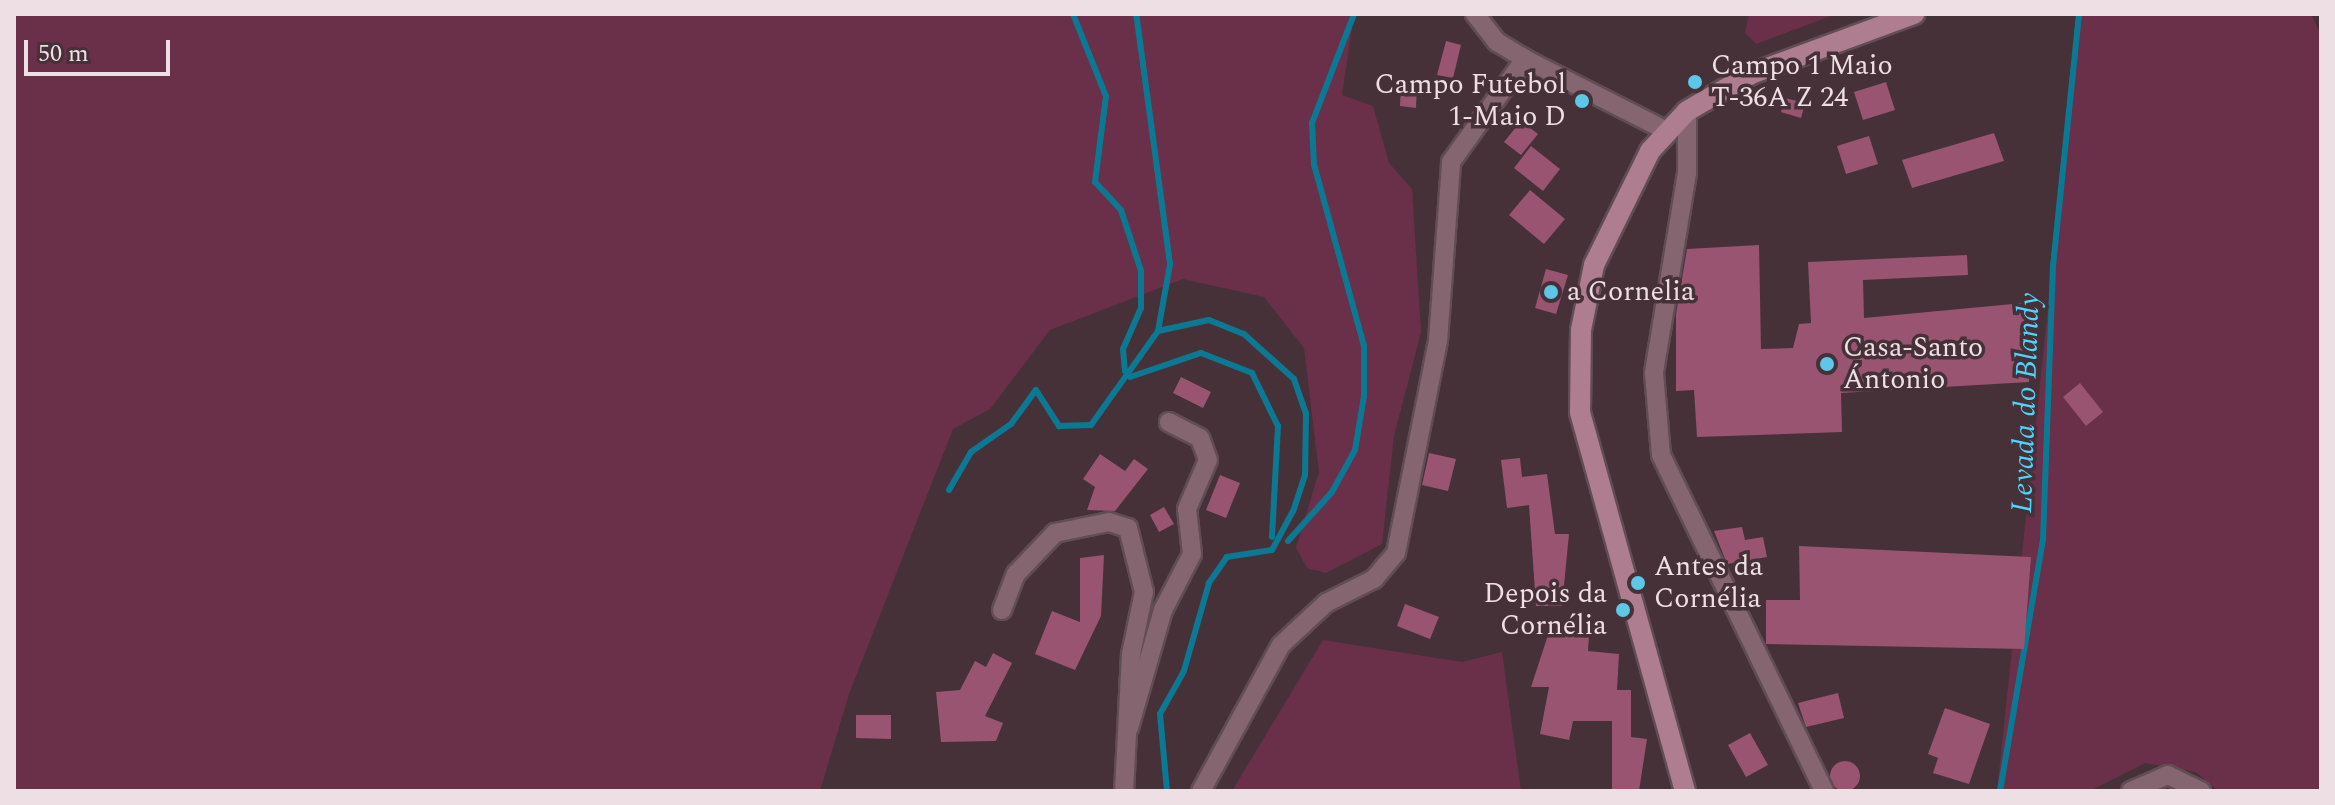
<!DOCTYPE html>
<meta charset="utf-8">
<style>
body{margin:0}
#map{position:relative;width:2335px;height:805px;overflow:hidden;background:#463138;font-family:Spectral,serif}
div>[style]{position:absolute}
.green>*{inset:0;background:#6a2f49}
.stream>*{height:6px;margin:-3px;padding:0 3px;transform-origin:3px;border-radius:3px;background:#0c7994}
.building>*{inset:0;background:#985470}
.round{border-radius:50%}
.roads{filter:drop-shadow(2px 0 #614d54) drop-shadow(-2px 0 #614d54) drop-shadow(0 2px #614d54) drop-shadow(0 -2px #614d54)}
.street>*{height:18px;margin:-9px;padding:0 9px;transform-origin:9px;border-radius:9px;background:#846570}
.secondary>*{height:20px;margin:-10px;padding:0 10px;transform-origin:10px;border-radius:10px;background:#ae7d8f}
.dots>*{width:22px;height:22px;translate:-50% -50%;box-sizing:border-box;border:4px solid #463138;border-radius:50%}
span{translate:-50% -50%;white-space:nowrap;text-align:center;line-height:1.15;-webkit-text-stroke:7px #463138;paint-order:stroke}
.poi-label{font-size:28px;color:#eddfe4}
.left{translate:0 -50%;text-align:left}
.right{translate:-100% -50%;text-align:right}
.water-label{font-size:30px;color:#4fd4fb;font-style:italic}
.frame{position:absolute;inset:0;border:16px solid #eddfe4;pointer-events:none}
.scale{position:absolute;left:24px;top:40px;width:146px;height:36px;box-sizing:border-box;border:4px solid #eddfe4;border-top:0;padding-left:10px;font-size:24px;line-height:28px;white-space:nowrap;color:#eddfe4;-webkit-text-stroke:6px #463138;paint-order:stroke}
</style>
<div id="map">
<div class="green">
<div style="clip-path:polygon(14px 14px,1354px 14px,1342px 95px,1373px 106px,1389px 163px,1412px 189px,1421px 332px,1394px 436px,1382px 544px,1326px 573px,1307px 568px,1296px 548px,1319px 472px,1304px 348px,1264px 297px,1183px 279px,1050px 330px,990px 409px,953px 429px,849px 694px,820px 791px,14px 791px)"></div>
<div style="clip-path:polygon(1749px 14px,1836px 14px,1756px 44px,1745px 33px)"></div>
<div style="clip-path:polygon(2079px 14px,2311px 14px,2321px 35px,2321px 791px,2218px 791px,2196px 772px,2145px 763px,2090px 791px,1997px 791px)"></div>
<div style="clip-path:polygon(1323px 640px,1462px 662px,1502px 652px,1521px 791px,1232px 791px)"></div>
</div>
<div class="stream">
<div style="left:1073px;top:14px;width:88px;rotate:68.1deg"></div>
<div style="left:1106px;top:96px;width:87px;rotate:97.3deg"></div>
<div style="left:1095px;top:182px;width:38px;rotate:47deg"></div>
<div style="left:1121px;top:210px;width:64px;rotate:71.8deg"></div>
<div style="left:1141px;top:271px;width:37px;rotate:90deg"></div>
<div style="left:1141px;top:308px;width:45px;rotate:113.7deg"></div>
<div style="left:1123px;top:349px;width:22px;rotate:85deg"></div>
<div style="left:1158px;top:331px;width:52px;rotate:-12.2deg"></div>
<div style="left:1209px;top:320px;width:38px;rotate:22deg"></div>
<div style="left:1244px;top:334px;width:67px;rotate:42deg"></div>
<div style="left:1294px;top:379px;width:36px;rotate:71deg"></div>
<div style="left:1306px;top:413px;width:62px;rotate:90.9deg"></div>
<div style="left:1305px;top:475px;width:38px;rotate:108deg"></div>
<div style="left:1293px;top:511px;width:44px;rotate:118.3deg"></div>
<div style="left:1272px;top:550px;width:46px;rotate:171.2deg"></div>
<div style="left:1227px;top:557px;width:32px;rotate:125deg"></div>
<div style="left:1209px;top:583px;width:91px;rotate:105.9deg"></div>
<div style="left:1184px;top:671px;width:49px;rotate:119.2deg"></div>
<div style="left:1160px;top:714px;width:77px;rotate:84.8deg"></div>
<div style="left:1130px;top:377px;width:75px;rotate:-18.7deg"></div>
<div style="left:1201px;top:353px;width:55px;rotate:21.4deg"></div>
<div style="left:1252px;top:373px;width:59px;rotate:63.9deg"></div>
<div style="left:1278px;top:426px;width:111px;rotate:93.1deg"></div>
<div style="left:949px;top:490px;width:44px;rotate:-59.9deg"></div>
<div style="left:971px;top:452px;width:49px;rotate:-35deg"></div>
<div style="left:1011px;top:424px;width:42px;rotate:-53.7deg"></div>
<div style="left:1036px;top:390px;width:43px;rotate:57.4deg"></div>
<div style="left:1059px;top:426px;width:32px;rotate:-2deg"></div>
<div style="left:1091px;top:425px;width:115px;rotate:-54.5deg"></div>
<div style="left:1158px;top:331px;width:68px;rotate:-79.8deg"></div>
<div style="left:1170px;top:264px;width:252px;rotate:-97.7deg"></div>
<div style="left:1288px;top:541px;width:66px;rotate:-48.1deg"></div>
<div style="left:1332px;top:492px;width:48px;rotate:-61.3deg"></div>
<div style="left:1355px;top:450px;width:55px;rotate:-80.5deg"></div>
<div style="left:1364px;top:396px;width:50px;rotate:-90deg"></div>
<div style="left:1364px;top:346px;width:188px;rotate:-105.4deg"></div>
<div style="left:1314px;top:165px;width:42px;rotate:-92.7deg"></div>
<div style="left:1312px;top:123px;width:117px;rotate:-68.9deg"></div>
<div style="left:2000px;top:791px;width:256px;rotate:-80.3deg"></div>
<div style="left:2043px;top:539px;width:273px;rotate:-87.9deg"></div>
<div style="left:2053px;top:266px;width:253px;rotate:-84.1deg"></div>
</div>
<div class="building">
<div style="clip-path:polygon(1446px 41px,1461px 45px,1453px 78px,1437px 75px)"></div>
<div style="clip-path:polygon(1886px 82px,1895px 110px,1863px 120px,1854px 92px)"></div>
<div style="clip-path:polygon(1401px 84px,1417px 85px,1416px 108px,1400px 106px)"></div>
<div style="clip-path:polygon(1785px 98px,1805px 103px,1801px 118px,1781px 112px)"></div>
<div style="clip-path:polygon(1521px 121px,1538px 134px,1521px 155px,1504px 142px)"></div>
<div style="clip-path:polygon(1994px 133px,2004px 161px,1912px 188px,1902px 160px)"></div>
<div style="clip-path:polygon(1869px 136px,1878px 164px,1846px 174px,1837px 146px)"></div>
<div style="clip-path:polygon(1531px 146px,1560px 169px,1543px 191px,1514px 168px)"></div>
<div style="clip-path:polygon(1530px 190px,1565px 219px,1544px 244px,1509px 215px)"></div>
<div style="clip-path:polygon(1759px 245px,1761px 349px,1793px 348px,1799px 324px,1811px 323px,1808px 262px,1967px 255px,1968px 275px,1863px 280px,1864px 318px,2034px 302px,2029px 382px,1841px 393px,1842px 432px,1697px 437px,1694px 390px,1676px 391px,1676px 314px,1687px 249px)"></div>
<div style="clip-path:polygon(1546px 269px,1568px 275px,1556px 314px,1535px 308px)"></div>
<div style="clip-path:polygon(1181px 377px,1211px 392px,1203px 408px,1173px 393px)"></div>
<div style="clip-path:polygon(2080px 383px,2103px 412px,2086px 426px,2063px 397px)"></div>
<div style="clip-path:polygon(1429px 453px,1456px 459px,1448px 491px,1422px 485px)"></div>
<div style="clip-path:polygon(1100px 454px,1125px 471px,1134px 459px,1148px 469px,1115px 511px,1087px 510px,1095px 487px,1083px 479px)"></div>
<div style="clip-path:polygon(1520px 458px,1522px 477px,1547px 474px,1555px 534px,1569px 534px,1562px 606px,1536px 606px,1529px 505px,1507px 508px,1501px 460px)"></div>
<div style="clip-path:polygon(1220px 475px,1240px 483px,1226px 518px,1206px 510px)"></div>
<div style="clip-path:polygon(1164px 507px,1174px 524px,1159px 532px,1150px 515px)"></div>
<div style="clip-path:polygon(1742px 527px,1745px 540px,1763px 537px,1767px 557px,1727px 564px,1714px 531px)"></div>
<div style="clip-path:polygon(1799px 546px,2031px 557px,2024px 649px,1766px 644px,1766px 600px,1800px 600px)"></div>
<div style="clip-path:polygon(1104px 555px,1101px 616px,1075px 670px,1035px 654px,1052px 611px,1080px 622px,1080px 558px)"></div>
<div style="clip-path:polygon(1405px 604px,1439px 617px,1430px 639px,1397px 626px)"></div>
<div style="clip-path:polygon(1548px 635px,1589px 636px,1588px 651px,1619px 654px,1617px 690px,1631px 690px,1631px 737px,1647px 739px,1639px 791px,1612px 791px,1612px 721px,1573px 721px,1569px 740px,1540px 734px,1549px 687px,1531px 687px)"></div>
<div style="clip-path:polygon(993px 653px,1012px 663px,985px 716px,1003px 723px,996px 741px,941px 742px,936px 692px,960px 690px,975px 661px,986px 667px)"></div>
<div style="clip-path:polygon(1838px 693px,1844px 718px,1806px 727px,1798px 703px)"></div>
<div style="clip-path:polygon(1945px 708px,1990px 724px,1969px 784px,1933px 773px,1938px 758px,1928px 754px)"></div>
<div style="clip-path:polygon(856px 715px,891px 715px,891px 739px,856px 738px)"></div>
<div style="clip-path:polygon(1750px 733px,1768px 765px,1746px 777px,1728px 745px)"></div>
<div class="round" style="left:1830px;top:761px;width:30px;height:30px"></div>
</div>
<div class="roads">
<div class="street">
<div style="left:1475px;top:14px;width:36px;rotate:52deg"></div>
<div style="left:1497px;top:42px;width:33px;rotate:31deg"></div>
<div style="left:1525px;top:59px;width:159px;rotate:26.9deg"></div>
<div style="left:1687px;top:111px;width:62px;rotate:90deg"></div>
<div style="left:1687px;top:173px;width:203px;rotate:99.4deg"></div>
<div style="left:1654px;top:373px;width:82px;rotate:85.1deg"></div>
<div style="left:1661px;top:455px;width:373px;rotate:64.1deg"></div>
<div style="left:1002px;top:610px;width:39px;rotate:-69deg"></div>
<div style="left:1016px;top:574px;width:57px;rotate:-46.4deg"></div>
<div style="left:1055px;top:533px;width:55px;rotate:-11.5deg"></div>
<div style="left:1109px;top:522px;width:20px;rotate:18deg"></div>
<div style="left:1128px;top:528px;width:66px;rotate:76deg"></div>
<div style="left:1144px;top:592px;width:63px;rotate:101.8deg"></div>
<div style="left:1131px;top:654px;width:137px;rotate:92.9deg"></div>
<div style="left:1129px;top:728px;width:123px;rotate:-73.9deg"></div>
<div style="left:1163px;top:610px;width:63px;rotate:-62.6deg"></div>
<div style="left:1192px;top:554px;width:45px;rotate:-96.3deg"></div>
<div style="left:1187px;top:509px;width:53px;rotate:-66.8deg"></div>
<div style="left:1208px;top:460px;width:23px;rotate:-110deg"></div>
<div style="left:1200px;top:438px;width:35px;rotate:-153deg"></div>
<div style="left:1201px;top:791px;width:166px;rotate:-61.3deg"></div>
<div style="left:1281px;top:645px;width:62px;rotate:-43deg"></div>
<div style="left:1326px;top:603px;width:54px;rotate:-26.6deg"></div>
<div style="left:1374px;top:579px;width:34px;rotate:-50deg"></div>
<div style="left:1396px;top:553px;width:216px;rotate:-78.8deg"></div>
<div style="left:1438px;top:341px;width:179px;rotate:-85.8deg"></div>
<div style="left:1451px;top:162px;width:127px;rotate:-54.3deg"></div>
<div style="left:2131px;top:791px;width:40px;rotate:-23.4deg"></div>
<div style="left:2168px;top:775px;width:37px;rotate:26deg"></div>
</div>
<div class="secondary">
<div style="left:1685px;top:791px;width:393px;rotate:-105.5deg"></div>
<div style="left:1580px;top:412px;width:82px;rotate:-89.3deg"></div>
<div style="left:1581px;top:330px;width:66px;rotate:-78.7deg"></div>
<div style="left:1594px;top:265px;width:127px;rotate:-63.8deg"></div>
<div style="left:1650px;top:151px;width:54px;rotate:-47.2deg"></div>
<div style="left:1687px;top:111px;width:74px;rotate:-30deg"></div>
<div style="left:1751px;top:74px;width:174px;rotate:-20.2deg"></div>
</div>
</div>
<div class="dots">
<div style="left:1695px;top:82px;background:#5dc7e8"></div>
<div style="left:1582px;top:101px;background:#5dc7e8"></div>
<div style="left:1551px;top:292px;background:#5dc7e8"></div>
<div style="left:1827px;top:364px;background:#5dc7e8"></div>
<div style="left:1638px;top:583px;background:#5dc7e8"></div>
<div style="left:1623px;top:610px;background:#5dc7e8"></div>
</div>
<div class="poi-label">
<span class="left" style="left:1711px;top:82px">Campo 1 Maio<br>T-36A Z 24</span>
<span class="right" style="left:1566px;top:101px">Campo Futebol<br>1-Maio D</span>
<span class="left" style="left:1567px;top:292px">a Cornelia</span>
<span class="left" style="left:1843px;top:364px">Casa-Santo<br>Ántonio</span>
<span class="left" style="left:1654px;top:583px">Antes da<br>Cornélia</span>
<span class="right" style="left:1607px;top:610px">Depois da<br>Cornélia</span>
</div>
<div class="water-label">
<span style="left:2026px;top:403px;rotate:-88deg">Levada do Blandy</span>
</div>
<div class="frame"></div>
<div class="scale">50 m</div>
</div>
